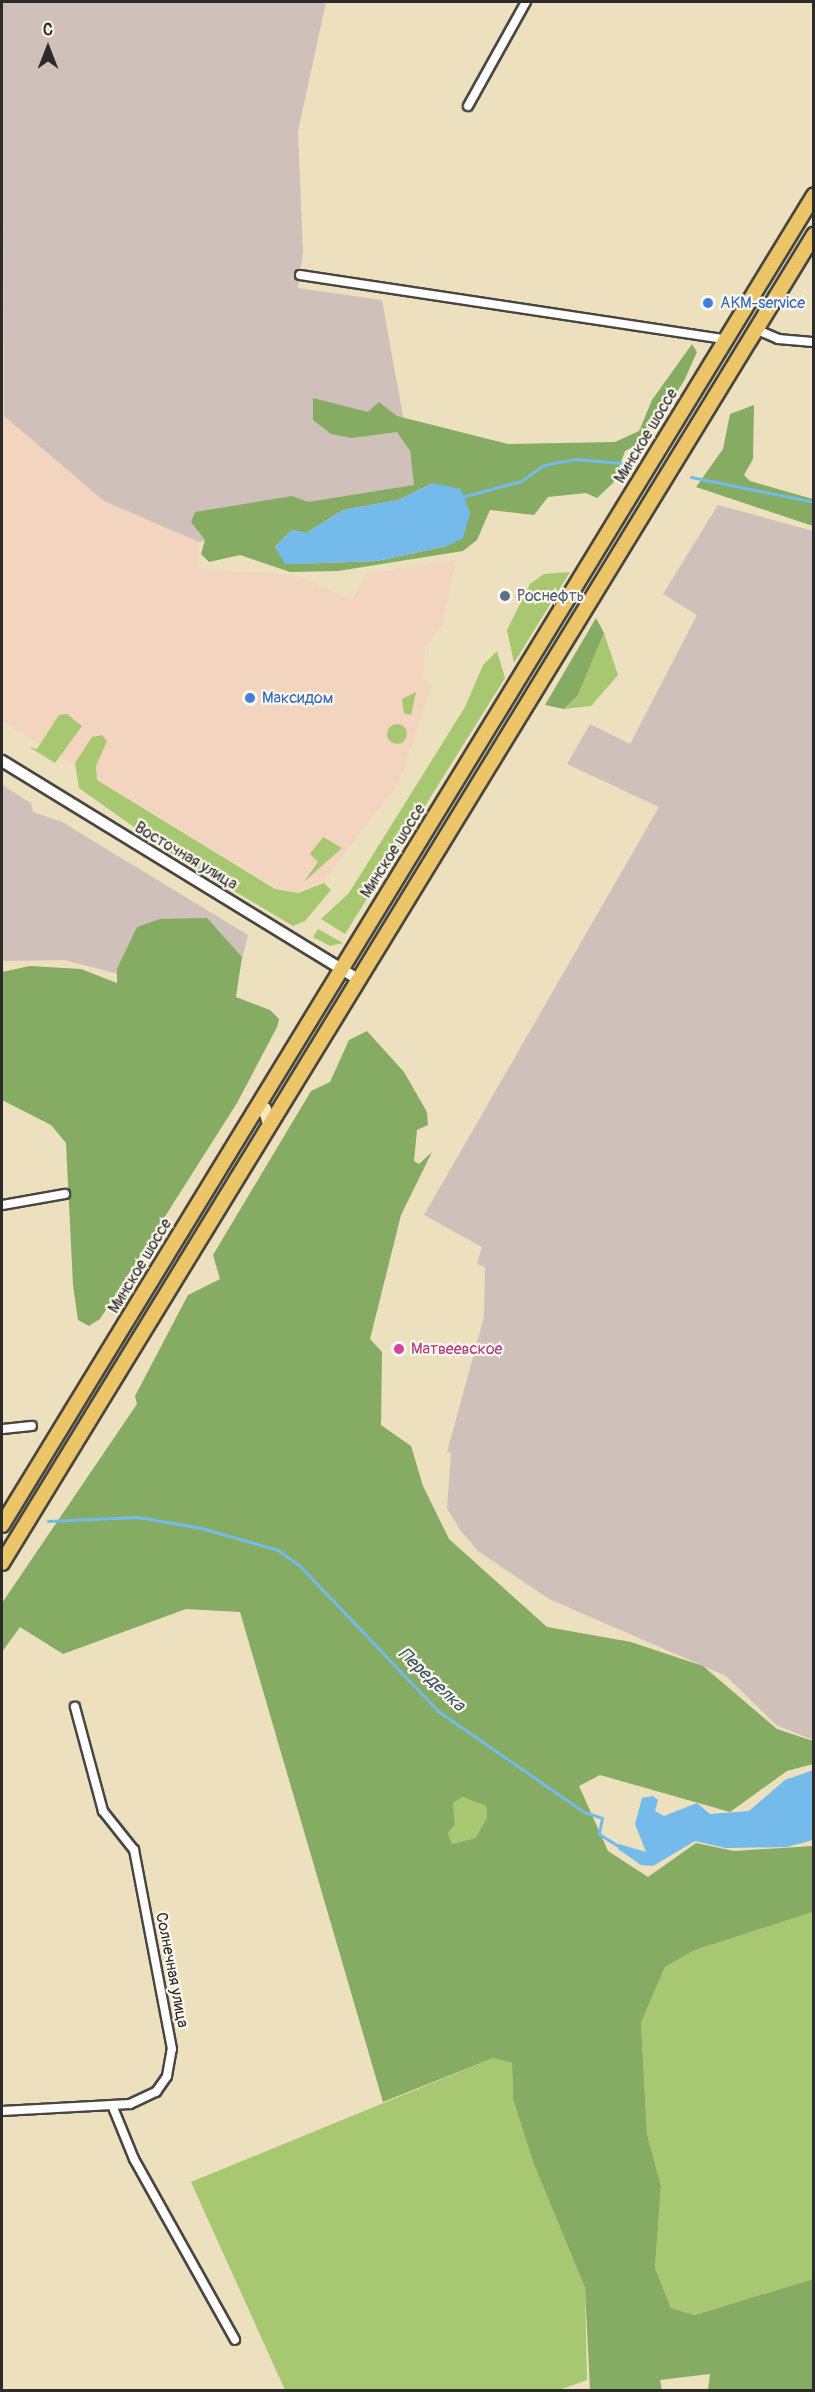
<!DOCTYPE html>
<meta charset="utf-8">
<style>
body{margin:0}
#map{position:relative;width:815px;height:2392px;overflow:hidden;background:#ece0bf;font-family:Pangolin,sans-serif}
div>[style]{position:absolute}
.built>*{inset:0;background:#f3d4be}
.industrial>*{inset:0;background:#cfc0ba}
.green>*{inset:0;background:#a7c870}
.round{border-radius:50%}
.forest>*{inset:0;background:#85ac62}
.water>*{inset:0;background:#74baeb}
.stream>*{height:3px;margin:-1.5px;padding:0 1.5px;transform-origin:1.5px;border-radius:1.5px;background:#74baeb}
.roads{filter:drop-shadow(2px 0 #484641) drop-shadow(-2px 0 #484641) drop-shadow(0 2px #484641) drop-shadow(0 -2px #484641)}
.minor>*{height:8px;margin:-4px;padding:0 4px;transform-origin:4px;border-radius:4px;background:#fff}
.tertiary>*{height:10px;margin:-5px;padding:0 5px;transform-origin:5px;border-radius:5px;background:#fff}
.secondary>*{height:12px;margin:-6px;padding:0 6px;transform-origin:6px;border-radius:6px;background:#f7e8c3}
.trunk>*{height:14px;margin:-7px;padding:0 7px;transform-origin:7px;border-radius:7px;background:#ecc569}
.dots>*{width:16px;height:16px;translate:-50% -50%;box-sizing:border-box;border:3px solid #fbf7ec;border-radius:50%}
span{translate:-50% -50%;white-space:nowrap;text-align:center;line-height:1.15;-webkit-text-stroke:4.5px #fbf7ec;paint-order:stroke}
.shop-label{font-size:16px;color:#366cbe}
.left{translate:0 -50%;text-align:left}
.street-label{font-size:16px;color:#2b2b2b}
.service-label{font-size:16px;color:#4e5e75}
.hotel-label{font-size:16px;color:#b23c85}
.water-label{font-size:18px;color:#415665;font-style:italic}
.frame{position:absolute;inset:0;border:3px solid #2b2b2b;pointer-events:none}
.north{position:absolute;left:18px;top:18px;width:60px;height:60px;-webkit-text-stroke:4px #fbf7ec;paint-order:stroke;rotate:0deg;font-size:16px;font-weight:700;line-height:24px;text-align:center;color:#2b2b2b}
.north::after{content:'';display:block;margin:auto;width:21px;height:27px;background:#2b2b2b;clip-path:polygon(50% 0,100% 100%,50% 72%,0 100%)}
</style>
<div id="map">
<div class="built">
<div style="clip-path:polygon(2px 413px,104px 501px,199px 542px,197px 568px,298px 576px,352px 600px,367px 574px,456px 560px,442px 625px,425px 648px,423px 677px,431px 687px,399px 782px,323px 881px,298px 892px,276px 888px,2px 721px)"></div>
</div>
<div class="industrial">
<div style="clip-path:polygon(2px 2px,326px 2px,298px 131px,303px 252px,298px 288px,382px 300px,416px 488px,199px 542px,104px 501px,4px 416px)"></div>
<div style="clip-path:polygon(718px 505px,813px 531px,813px 1740px,776px 1725px,726px 1676px,549px 1599px,478px 1551px,460px 1530px,447px 1508px,451px 1453px,447px 1452px,484px 1317px,485px 1267px,477px 1264px,482px 1247px,424px 1215px,659px 807px,567px 764px,590px 724px,630px 744px,697px 615px,663px 594px)"></div>
<div style="clip-path:polygon(2px 785px,31px 803px,33px 812px,62px 822px,248px 935px,231px 1003px,64px 960px,2px 961px)"></div>
</div>
<div class="green">
<div style="clip-path:polygon(570px 572px,514px 663px,507px 630px,530px 584px,544px 574px)"></div>
<div style="clip-path:polygon(604px 633px,618px 675px,591px 706px,564px 709px,578px 695px)"></div>
<div style="clip-path:polygon(497px 651px,505px 678px,345px 934px,321px 919px,349px 893px,465px 707px,483px 665px)"></div>
<div style="clip-path:polygon(416px 692px,411px 715px,404px 713px,402px 699px)"></div>
<div style="clip-path:polygon(67px 714px,82px 726px,55px 763px,29px 747px,37px 749px,59px 715px)"></div>
<div class="round" style="left:387px;top:724px;width:20px;height:20px"></div>
<div style="clip-path:polygon(102px 735px,107px 741px,96px 766px,97px 780px,275px 889px,298px 893px,324px 883px,331px 890px,305px 921px,293px 926px,172px 854px,79px 788px,75px 763px,92px 737px)"></div>
<div style="clip-path:polygon(323px 837px,342px 848px,304px 882px,318px 862px,310px 854px)"></div>
<div style="clip-path:polygon(318px 929px,343px 943px,330px 946px,313px 937px)"></div>
<div style="clip-path:polygon(463px 1797px,486px 1806px,487px 1818px,475px 1838px,452px 1844px,448px 1833px,455px 1825px,453px 1803px)"></div>
<div style="clip-path:polygon(813px 1912px,813px 2279px,693px 2315px,671px 2308px,655px 2268px,661px 2186px,647px 2134px,641px 2023px,665px 1967px,695px 1950px)"></div>
<div style="clip-path:polygon(493px 2058px,512px 2063px,513px 2099px,533px 2162px,585px 2288px,587px 2380px,559px 2390px,285px 2390px,191px 2182px)"></div>
</div>
<div class="forest">
<div style="clip-path:polygon(evenodd,692px 344px,697px 352px,684px 381px,644px 441px,625px 451px,613px 483px,597px 498px,586px 493px,548px 497px,534px 515px,490px 510px,477px 540px,463px 551px,338px 571px,290px 572px,240px 555px,209px 562px,201px 554px,205px 540px,191px 522px,195px 512px,292px 496px,308px 502px,414px 485px,410px 451px,397px 432px,352px 438px,331px 434px,313px 420px,313px 398px,368px 412px,379px 402px,397px 416px,508px 444px,615px 442px,639px 431px,652px 400px,692px 344px,433px 483px,447px 546px,377px 561px,294px 564px,286px 564px,275px 547px,292px 530px,306px 533px,343px 510px,398px 500px,433px 483px)"></div>
<div style="clip-path:polygon(754px 405px,753px 459px,744px 475px,750px 481px,813px 499px,813px 526px,696px 487px,723px 449px,730px 414px)"></div>
<div style="clip-path:polygon(596px 618px,604px 633px,578px 695px,564px 709px,545px 705px)"></div>
<div style="clip-path:polygon(207px 918px,242px 957px,236px 997px,270px 1010px,279px 1019px,277px 1027px,237px 1103px,100px 1319px,89px 1326px,78px 1320px,73px 1285px,66px 1143px,51px 1125px,2px 1100px,2px 972px,30px 966px,81px 969px,117px 983px,117px 969px,137px 927px,160px 919px)"></div>
<div style="clip-path:polygon(evenodd,367px 1031px,404px 1072px,427px 1112px,428px 1125px,417px 1130px,414px 1161px,419px 1164px,432px 1152px,401px 1215px,370px 1339px,382px 1352px,381px 1425px,411px 1446px,423px 1486px,449px 1539px,547px 1627px,631px 1642px,703px 1666px,777px 1729px,813px 1741px,813px 1764px,787px 1771px,730px 1812px,600px 1775px,579px 1786px,608px 1851px,648px 1877px,696px 1843px,734px 1851px,813px 1846px,813px 1912px,695px 1950px,665px 1967px,641px 2023px,647px 2134px,661px 2186px,655px 2268px,671px 2308px,694px 2315px,813px 2279px,813px 2390px,708px 2390px,710px 2374px,660px 2380px,662px 2390px,590px 2390px,585px 2288px,533px 2162px,513px 2099px,512px 2063px,493px 2058px,383px 2102px,240px 1612px,186px 1609px,63px 1654px,20px 1627px,2px 1652px,2px 1603px,137px 1404px,135px 1396px,188px 1295px,220px 1279px,213px 1255px,311px 1091px,330px 1082px,349px 1040px,367px 1031px,463px 1797px,486px 1806px,487px 1818px,475px 1838px,452px 1844px,448px 1833px,455px 1825px,453px 1803px,463px 1797px)"></div>
</div>
<div class="water">
<div style="clip-path:polygon(433px 483px,461px 489px,470px 513px,463px 538px,447px 546px,377px 561px,294px 564px,285px 564px,275px 547px,292px 530px,306px 533px,343px 510px,398px 500px)"></div>
<div style="clip-path:polygon(813px 1770px,813px 1840px,787px 1847px,725px 1848px,695px 1841px,653px 1866px,641px 1865px,618px 1849px,619px 1844px,646px 1852px,635px 1824px,642px 1798px,653px 1796px,658px 1800px,655px 1811px,664px 1816px,697px 1803px,710px 1814px,749px 1811px,785px 1780px)"></div>
</div>
<div class="stream">
<div style="left:691px;top:477px;width:126px;rotate:11.5deg"></div>
<div style="left:465px;top:496px;width:58px;rotate:-15deg"></div>
<div style="left:521px;top:481px;width:28px;rotate:-35deg"></div>
<div style="left:544px;top:465px;width:32px;rotate:-11deg"></div>
<div style="left:575px;top:459px;width:48px;rotate:4.8deg"></div>
<div style="left:48px;top:1521px;width:90px;rotate:-2.5deg"></div>
<div style="left:138px;top:1517px;width:64px;rotate:9.9deg"></div>
<div style="left:201px;top:1528px;width:80px;rotate:15.9deg"></div>
<div style="left:278px;top:1550px;width:26px;rotate:36deg"></div>
<div style="left:299px;top:1565px;width:202px;rotate:46.4deg"></div>
<div style="left:438px;top:1711px;width:178px;rotate:34.7deg"></div>
<div style="left:584px;top:1812px;width:19px;rotate:18deg"></div>
<div style="left:602px;top:1818px;width:16px;rotate:101deg"></div>
<div style="left:599px;top:1834px;width:26px;rotate:32deg"></div>
</div>
<div class="roads">
<div class="minor">
<div style="left:468px;top:106px;width:119px;rotate:-60.9deg"></div>
<div style="left:300px;top:275px;width:429px;rotate:8.6deg"></div>
<div style="left:755px;top:329px;width:25px;rotate:23deg"></div>
<div style="left:778px;top:339px;width:36px;rotate:5deg"></div>
<div style="left:2px;top:1205px;width:64px;rotate:-9.9deg"></div>
<div style="left:2px;top:1429px;width:30px;rotate:-6deg"></div>
<div style="left:112px;top:2105px;width:58px;rotate:67.8deg"></div>
<div style="left:134px;top:2159px;width:207px;rotate:60.8deg"></div>
<div style="left:2px;top:2111px;width:128px;rotate:-3.1deg"></div>
<div style="left:130px;top:2104px;width:29px;rotate:-25deg"></div>
<div style="left:156px;top:2092px;width:19px;rotate:-55deg"></div>
<div style="left:167px;top:2076px;width:27px;rotate:-80deg"></div>
<div style="left:172px;top:2049px;width:203px;rotate:-100.8deg"></div>
<div style="left:134px;top:1850px;width:50px;rotate:-128.5deg"></div>
<div style="left:103px;top:1811px;width:108px;rotate:-105.1deg"></div>
</div>
<div class="tertiary">
<div style="left:2px;top:761px;width:414px;rotate:31.5deg"></div>
</div>
<div class="secondary">
<div style="left:253px;top:1112px;width:12px;rotate:-14deg"></div>
<div style="left:265px;top:1109px;width:12px;rotate:76deg"></div>
</div>
<div class="trunk">
<div style="left:2px;top:1525px;width:1558px;rotate:-58.59deg"></div>
<div style="left:2px;top:1563px;width:1557px;rotate:-58.56deg"></div>
</div>
</div>
<div class="dots">
<div style="left:708px;top:303px;background:#3f7fe0"></div>
<div style="left:505px;top:596px;background:#5c6f8a"></div>
<div style="left:250px;top:698px;background:#3f7fe0"></div>
<div style="left:399px;top:1349px;background:#d1479c"></div>
</div>
<div class="shop-label">
<span class="left" style="left:720px;top:303px">AKM-service</span>
<span class="left" style="left:262px;top:698px">Максидом</span>
</div>
<div class="street-label">
<span style="left:646px;top:436px;rotate:-59deg">Минское шоссе</span>
<span style="left:393px;top:851px;rotate:-58deg">Минское шоссе</span>
<span style="left:186px;top:856px;rotate:31deg">Восточная улица</span>
<span style="left:140px;top:1266px;rotate:-59deg">Минское шоссе</span>
<span style="left:172px;top:1970px;rotate:79deg">Солнечная улица</span>
</div>
<div class="service-label">
<span class="left" style="left:517px;top:596px">Роснефть</span>
</div>
<div class="hotel-label">
<span class="left" style="left:411px;top:1349px">Матвеевское</span>
</div>
<div class="water-label">
<span style="left:431px;top:1680px;rotate:43deg">Переделка</span>
</div>
<div class="frame"></div>
<div class="north">С</div>
</div>
